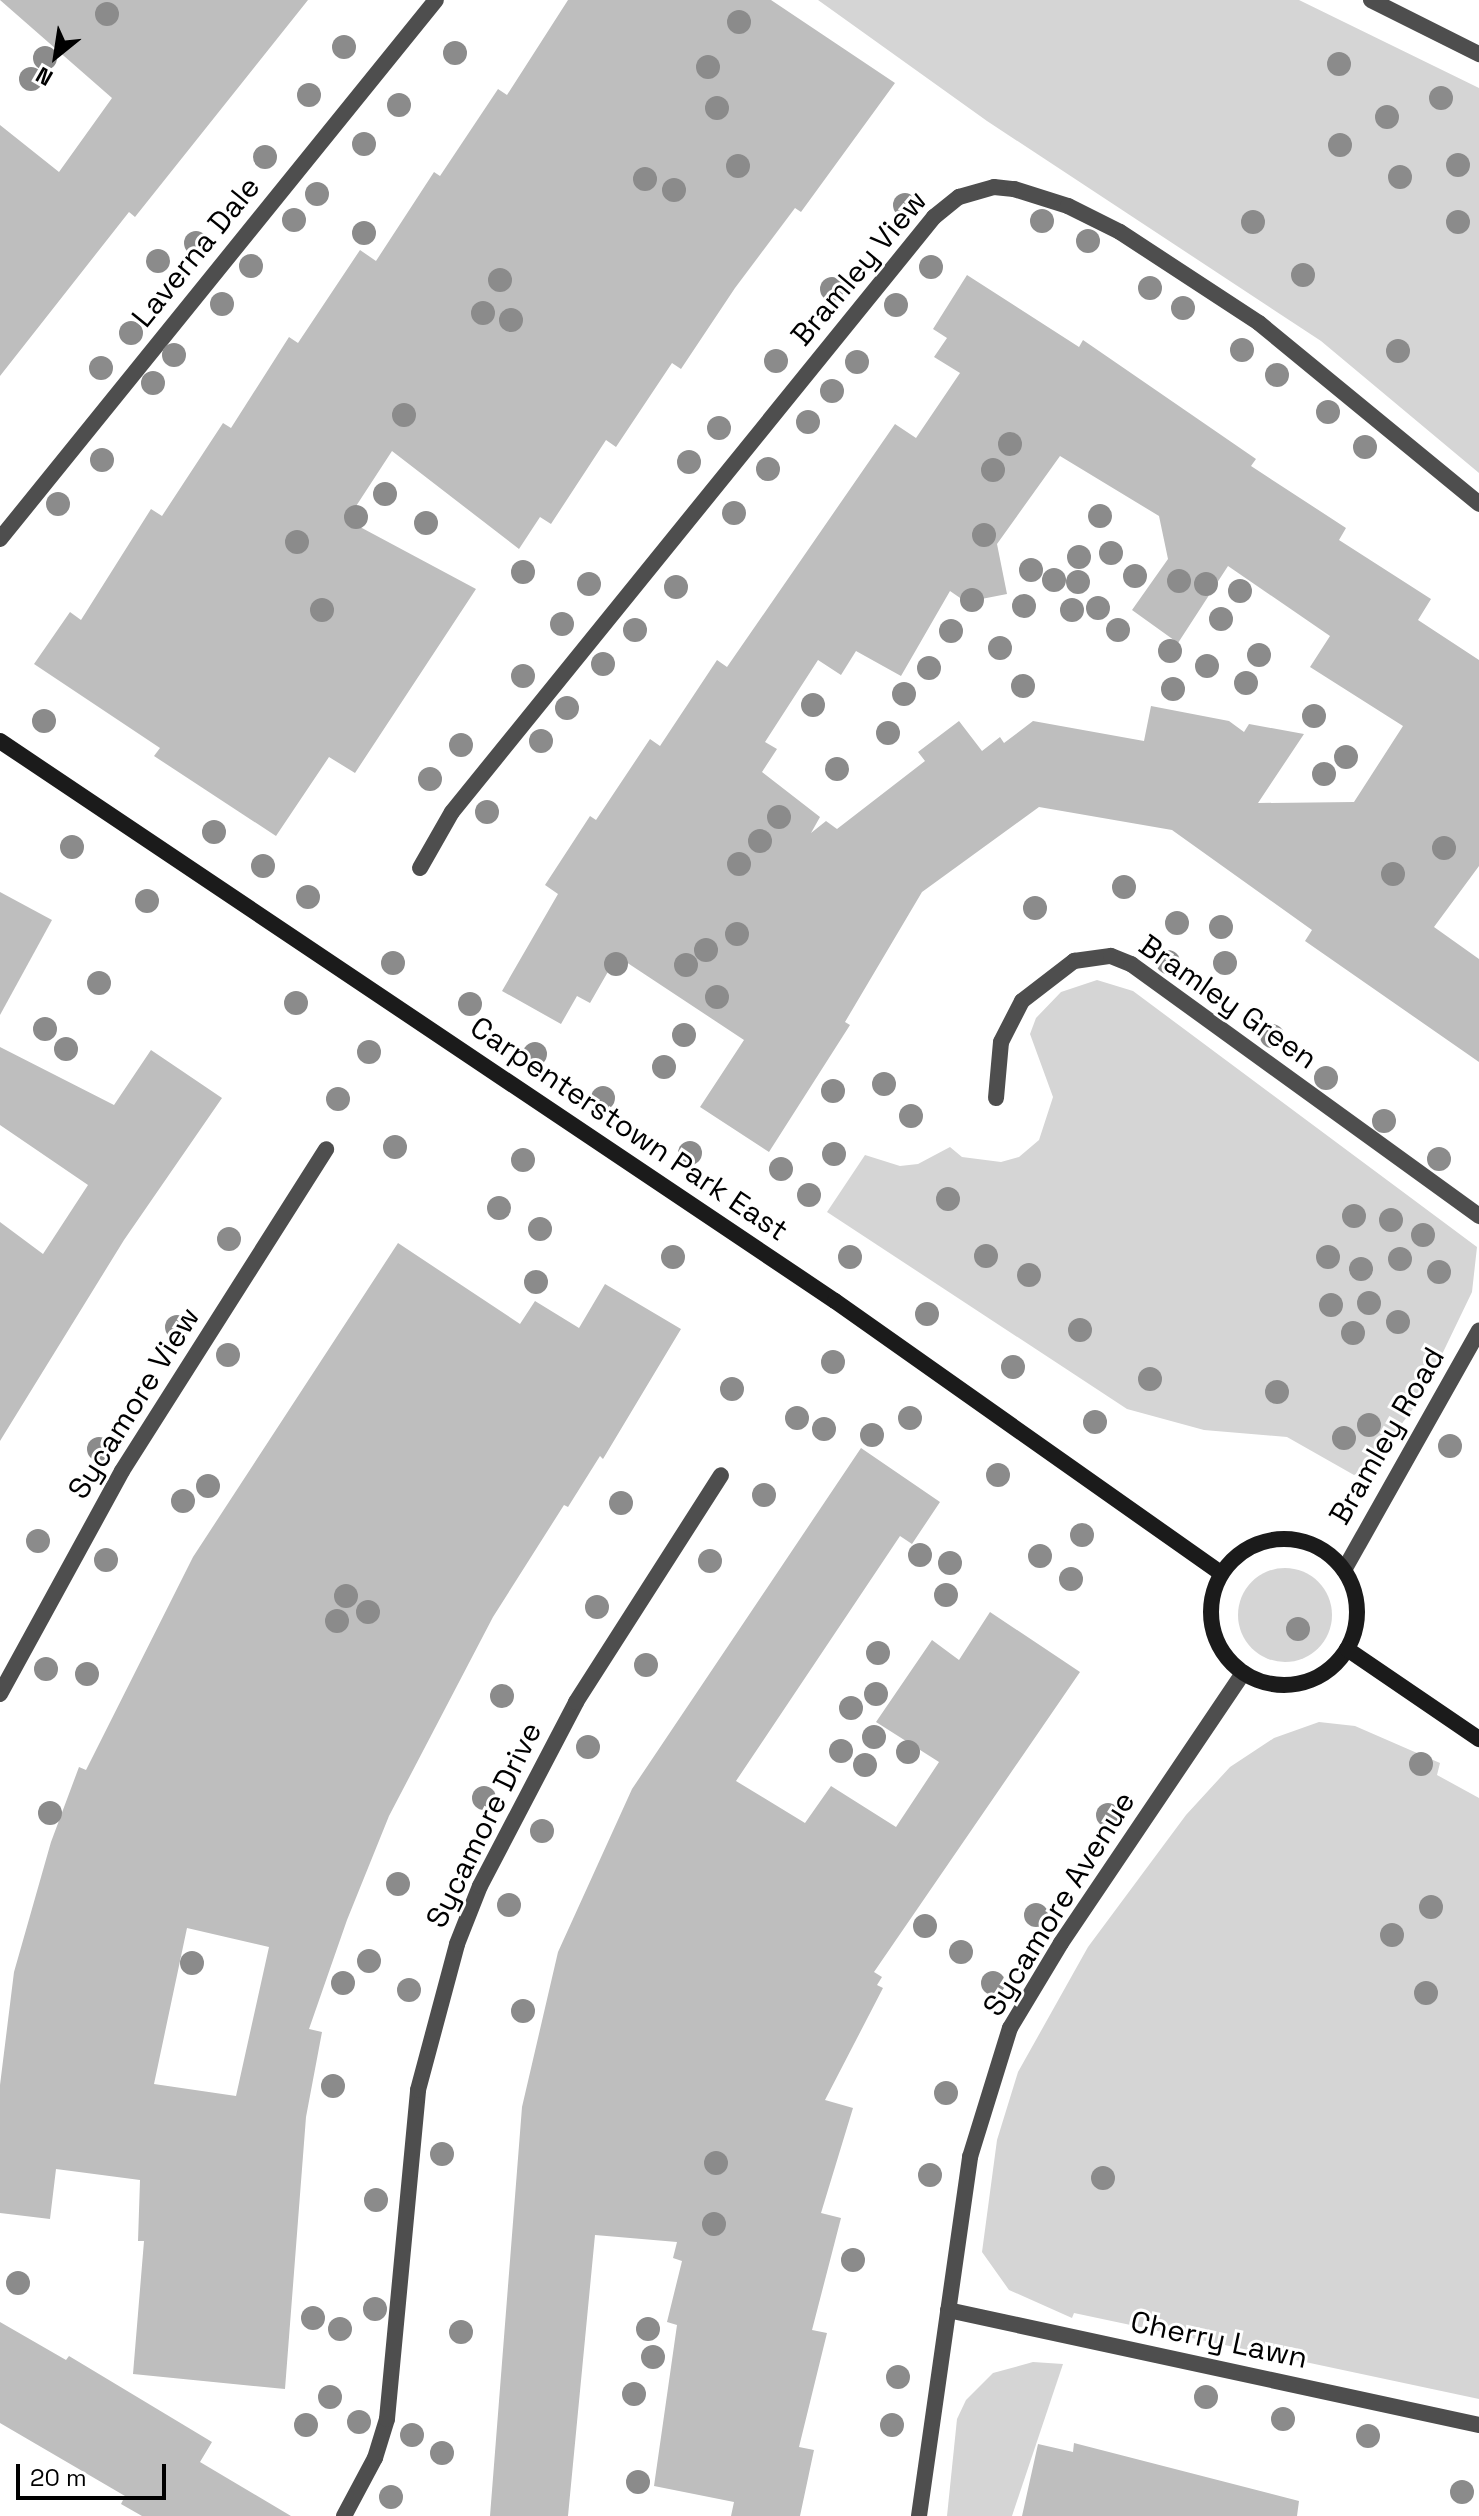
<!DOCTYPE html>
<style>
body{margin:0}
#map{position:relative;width:1479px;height:2516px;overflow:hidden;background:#fff;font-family:"Space Grotesk",sans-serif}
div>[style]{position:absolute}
.green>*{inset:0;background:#d5d5d5}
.round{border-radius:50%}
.building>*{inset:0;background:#bebebe}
.street>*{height:16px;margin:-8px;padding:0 8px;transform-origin:8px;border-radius:8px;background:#4e4e4e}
.secondary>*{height:16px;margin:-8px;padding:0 8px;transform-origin:8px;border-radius:8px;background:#1b1b1b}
.secondary>.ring{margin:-8px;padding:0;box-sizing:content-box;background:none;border:16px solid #1b1b1b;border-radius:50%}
.trees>*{width:24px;height:24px;margin:-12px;border-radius:50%;background:#8b8b8b}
span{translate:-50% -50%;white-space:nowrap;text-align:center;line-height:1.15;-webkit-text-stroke:6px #fff;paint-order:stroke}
.street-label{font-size:30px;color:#000}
.north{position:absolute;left:16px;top:16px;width:80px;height:80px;-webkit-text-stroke:6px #fff;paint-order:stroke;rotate:210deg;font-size:22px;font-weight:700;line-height:32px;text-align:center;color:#000}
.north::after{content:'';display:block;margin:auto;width:28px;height:36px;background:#000;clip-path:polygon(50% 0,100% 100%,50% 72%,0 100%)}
.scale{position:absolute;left:16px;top:2464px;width:150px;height:36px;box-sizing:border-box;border:4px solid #000;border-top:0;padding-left:10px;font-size:24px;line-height:28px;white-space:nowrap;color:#000;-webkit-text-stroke:6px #fff;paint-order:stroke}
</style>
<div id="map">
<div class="green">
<div style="clip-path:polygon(818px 0,1299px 0,1479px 88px,1479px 473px,1321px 341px,987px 121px)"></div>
<div style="clip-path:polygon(1097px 980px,1133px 991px,1477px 1247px,1472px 1292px,1421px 1398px,1368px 1469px,1354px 1475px,1287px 1437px,1204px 1430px,1127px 1409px,827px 1212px,865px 1155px,900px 1166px,918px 1164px,950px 1147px,962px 1157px,1001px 1162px,1019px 1157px,1039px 1140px,1053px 1097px,1030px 1034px,1036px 1018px,1061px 992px)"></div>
<div class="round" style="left:1238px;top:1568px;width:94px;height:94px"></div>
<div style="clip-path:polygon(1319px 1722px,1355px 1726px,1440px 1763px,1437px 1775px,1479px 1798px,1479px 2399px,1074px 2313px,1072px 2318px,1009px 2290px,982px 2252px,997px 2140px,1018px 2072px,1088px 1947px,1186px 1815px,1230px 1767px,1274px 1738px)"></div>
<div style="clip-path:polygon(1033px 2362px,1063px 2364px,1012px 2516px,947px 2516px,957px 2419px,966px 2400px,993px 2373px)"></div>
</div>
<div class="building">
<div style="clip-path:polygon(0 0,308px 0,135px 217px,129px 212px,0 376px,0 125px,59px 172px,112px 98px)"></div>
<div style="clip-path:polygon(568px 0,771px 0,895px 83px,801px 212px,795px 208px,735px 288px,681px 369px,672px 363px,616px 447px,606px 440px,551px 524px,540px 517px,519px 549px,392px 451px,347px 520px,476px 589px,355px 773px,329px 757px,276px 836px,154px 756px,160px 748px,34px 664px,70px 612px,81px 620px,151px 509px,162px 516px,223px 423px,231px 428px,289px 337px,298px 343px,360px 250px,376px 261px,434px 172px,440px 176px,498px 89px,507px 95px)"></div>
<div style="clip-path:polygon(evenodd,967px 275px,1079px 347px,1083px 340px,1256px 459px,1251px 466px,1346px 528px,1339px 540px,1431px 599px,1418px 620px,1479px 660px,1479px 866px,1434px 927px,1479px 959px,1479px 1062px,1305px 941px,1312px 930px,1172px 830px,1039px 807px,922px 892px,845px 1022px,850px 1025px,769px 1152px,700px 1107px,744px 1040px,617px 956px,590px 1003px,577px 996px,561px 1024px,502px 991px,558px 894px,545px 885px,590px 816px,596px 820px,650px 739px,660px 746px,717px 660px,727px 667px,895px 424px,916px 438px,960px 373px,934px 357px,947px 338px,933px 329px,967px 275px,1060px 456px,1159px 516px,1168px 559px,1132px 610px,1178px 643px,1228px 566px,1330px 636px,1310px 667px,1403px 726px,1354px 802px,1258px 803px,1304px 734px,1249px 724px,1244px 732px,1229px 721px,1151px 706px,1144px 741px,1033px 721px,1004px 743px,1000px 737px,982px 751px,959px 721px,918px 752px,925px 761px,837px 829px,826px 821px,811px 833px,820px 817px,762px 772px,777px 749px,765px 742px,818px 660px,841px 675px,856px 651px,901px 676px,950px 591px,966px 602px,1007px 594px,997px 544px,1060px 456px)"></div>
<div style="clip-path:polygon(0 892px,52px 920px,0 1015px)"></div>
<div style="clip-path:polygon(0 1047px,114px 1105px,151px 1050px,222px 1098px,124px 1240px,0 1441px,0 1222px,43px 1254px,88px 1185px,0 1125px)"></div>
<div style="clip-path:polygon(evenodd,398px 1243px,520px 1324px,535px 1301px,579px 1328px,605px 1284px,681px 1329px,603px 1459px,600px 1456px,568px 1507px,564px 1505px,493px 1617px,389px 1816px,347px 1920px,309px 2029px,322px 2032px,306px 2117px,285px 2389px,133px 2374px,144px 2241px,138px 2241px,140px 2180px,56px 2169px,50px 2219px,0 2213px,0 2085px,14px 1972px,51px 1842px,79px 1767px,86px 1770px,193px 1557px,398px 1243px,187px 1928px,269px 1947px,236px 2096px,154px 2084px,187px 1928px)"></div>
<div style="clip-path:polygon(861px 1448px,940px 1502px,912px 1544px,900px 1536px,736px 1781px,805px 1823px,831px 1786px,896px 1827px,939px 1762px,876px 1722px,932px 1640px,959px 1660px,990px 1612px,1080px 1672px,874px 1972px,882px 1977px,877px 1985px,883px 1988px,825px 2100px,853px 2108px,821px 2213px,841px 2218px,812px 2330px,827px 2333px,799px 2447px,814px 2450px,800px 2516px,731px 2516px,734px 2502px,654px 2486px,677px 2325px,667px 2322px,682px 2261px,673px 2258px,677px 2242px,595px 2235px,568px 2516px,490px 2516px,522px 2107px,558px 1952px,632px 1789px)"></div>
<div style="clip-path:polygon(0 2322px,66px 2360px,69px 2356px,212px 2442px,200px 2462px,291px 2516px,142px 2516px,121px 2504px,125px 2496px,0 2423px)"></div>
<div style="clip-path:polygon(1074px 2443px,1299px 2501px,1297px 2516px,1022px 2516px,1038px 2444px,1073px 2452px)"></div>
</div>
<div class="street">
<div style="left:1371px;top:0;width:121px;rotate:26.6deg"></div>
<div style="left:0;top:539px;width:693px;rotate:-51.03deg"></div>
<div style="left:420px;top:868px;width:64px;rotate:-60.3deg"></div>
<div style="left:452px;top:812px;width:766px;rotate:-50.99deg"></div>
<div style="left:934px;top:217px;width:32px;rotate:-39deg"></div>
<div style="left:959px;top:197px;width:36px;rotate:-16deg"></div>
<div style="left:994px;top:187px;width:20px;rotate:6deg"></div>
<div style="left:1014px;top:189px;width:57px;rotate:17.5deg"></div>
<div style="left:1068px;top:206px;width:58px;rotate:26.6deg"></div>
<div style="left:1120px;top:232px;width:166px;rotate:33.2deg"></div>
<div style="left:1259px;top:323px;width:285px;rotate:39.4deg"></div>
<div style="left:996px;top:1098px;width:56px;rotate:-84.9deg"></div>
<div style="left:1001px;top:1042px;width:46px;rotate:-62.9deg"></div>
<div style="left:1022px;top:1001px;width:66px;rotate:-37.6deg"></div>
<div style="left:1074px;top:961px;width:37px;rotate:-8deg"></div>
<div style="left:1111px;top:956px;width:22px;rotate:22deg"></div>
<div style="left:1131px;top:964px;width:430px;rotate:35.9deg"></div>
<div style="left:1344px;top:1570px;width:275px;rotate:-60.6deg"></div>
<div style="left:0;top:1694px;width:254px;rotate:-61.3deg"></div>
<div style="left:122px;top:1471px;width:381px;rotate:-57.6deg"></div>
<div style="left:948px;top:2310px;width:543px;rotate:12.22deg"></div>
<div style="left:344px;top:2516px;width:66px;rotate:-61.9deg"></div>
<div style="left:375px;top:2458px;width:41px;rotate:-72.9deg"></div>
<div style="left:387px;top:2419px;width:330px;rotate:-84.6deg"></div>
<div style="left:418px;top:2090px;width:151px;rotate:-75deg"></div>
<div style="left:457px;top:1944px;width:62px;rotate:-68.4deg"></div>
<div style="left:480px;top:1886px;width:208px;rotate:-62.4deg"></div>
<div style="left:576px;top:1702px;width:269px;rotate:-57.4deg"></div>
<div style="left:919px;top:2516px;width:363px;rotate:-81.9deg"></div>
<div style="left:970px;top:2157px;width:135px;rotate:-72.8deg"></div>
<div style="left:1010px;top:2028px;width:99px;rotate:-59deg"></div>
<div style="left:1061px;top:1943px;width:326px;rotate:-56deg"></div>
</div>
<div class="secondary">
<div style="left:0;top:741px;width:1005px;rotate:33.85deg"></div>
<div style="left:835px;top:1301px;width:472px;rotate:35.2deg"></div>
<div class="ring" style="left:1211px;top:1539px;width:130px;height:130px"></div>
<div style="left:1347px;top:1649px;width:160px;rotate:34.3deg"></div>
</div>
<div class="trees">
<div style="left:107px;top:14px"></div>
<div style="left:739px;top:22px"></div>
<div style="left:344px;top:47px"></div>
<div style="left:455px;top:53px"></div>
<div style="left:45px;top:58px"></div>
<div style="left:1339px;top:64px"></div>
<div style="left:708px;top:67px"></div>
<div style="left:31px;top:79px"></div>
<div style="left:309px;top:95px"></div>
<div style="left:1441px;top:98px"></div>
<div style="left:399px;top:105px"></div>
<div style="left:717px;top:108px"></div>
<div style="left:1387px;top:117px"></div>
<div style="left:364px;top:144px"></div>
<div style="left:1340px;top:145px"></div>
<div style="left:265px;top:157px"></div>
<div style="left:1458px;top:165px"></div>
<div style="left:738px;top:166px"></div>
<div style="left:1400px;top:177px"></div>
<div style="left:645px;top:179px"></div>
<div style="left:674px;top:190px"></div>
<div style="left:317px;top:194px"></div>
<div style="left:905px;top:205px"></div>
<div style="left:294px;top:220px"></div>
<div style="left:1042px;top:221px"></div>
<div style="left:1253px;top:222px"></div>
<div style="left:1458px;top:222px"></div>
<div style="left:364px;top:233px"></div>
<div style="left:1088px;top:241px"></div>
<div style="left:196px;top:243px"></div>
<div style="left:158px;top:261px"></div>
<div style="left:251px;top:266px"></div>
<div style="left:931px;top:267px"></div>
<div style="left:1303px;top:275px"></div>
<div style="left:500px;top:280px"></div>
<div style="left:1150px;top:288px"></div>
<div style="left:832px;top:289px"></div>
<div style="left:222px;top:304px"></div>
<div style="left:896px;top:305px"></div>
<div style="left:1183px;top:308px"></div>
<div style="left:483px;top:313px"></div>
<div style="left:511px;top:320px"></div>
<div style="left:131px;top:333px"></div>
<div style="left:1242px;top:350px"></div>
<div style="left:1398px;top:351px"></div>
<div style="left:174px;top:355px"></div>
<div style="left:776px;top:361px"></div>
<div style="left:857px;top:362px"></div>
<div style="left:101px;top:368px"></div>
<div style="left:1277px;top:375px"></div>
<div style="left:153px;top:383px"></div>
<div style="left:832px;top:391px"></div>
<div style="left:1328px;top:412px"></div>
<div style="left:404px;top:415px"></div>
<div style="left:808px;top:422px"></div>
<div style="left:719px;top:428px"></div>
<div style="left:1010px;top:444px"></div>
<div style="left:1365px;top:447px"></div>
<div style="left:102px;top:460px"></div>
<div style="left:689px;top:462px"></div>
<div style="left:768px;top:469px"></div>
<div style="left:993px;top:470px"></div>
<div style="left:385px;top:494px"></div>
<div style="left:58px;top:504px"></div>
<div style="left:734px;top:513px"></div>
<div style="left:1100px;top:516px"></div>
<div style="left:356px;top:517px"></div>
<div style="left:426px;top:523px"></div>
<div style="left:984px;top:535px"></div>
<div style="left:297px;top:542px"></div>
<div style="left:1111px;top:553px"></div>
<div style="left:1079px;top:557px"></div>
<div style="left:1031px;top:570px"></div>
<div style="left:523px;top:572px"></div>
<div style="left:1135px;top:576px"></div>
<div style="left:1054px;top:580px"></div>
<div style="left:1179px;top:581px"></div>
<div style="left:1078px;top:582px"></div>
<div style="left:589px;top:584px"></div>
<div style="left:1206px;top:584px"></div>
<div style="left:676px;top:587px"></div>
<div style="left:1240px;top:591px"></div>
<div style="left:972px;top:600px"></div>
<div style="left:1024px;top:606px"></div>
<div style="left:1098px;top:608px"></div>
<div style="left:322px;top:610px"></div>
<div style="left:1072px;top:610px"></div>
<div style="left:1221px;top:619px"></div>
<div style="left:562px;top:624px"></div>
<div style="left:635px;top:630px"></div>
<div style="left:1118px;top:630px"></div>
<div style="left:951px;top:631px"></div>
<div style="left:1000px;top:648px"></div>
<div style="left:1170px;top:651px"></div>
<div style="left:1259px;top:655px"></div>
<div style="left:603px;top:664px"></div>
<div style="left:1207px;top:666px"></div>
<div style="left:929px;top:668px"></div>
<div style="left:523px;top:676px"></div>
<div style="left:1246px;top:683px"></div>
<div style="left:1023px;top:686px"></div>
<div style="left:1173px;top:689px"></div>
<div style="left:904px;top:694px"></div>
<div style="left:813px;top:705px"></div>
<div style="left:567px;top:708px"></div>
<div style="left:1314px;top:716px"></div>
<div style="left:44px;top:721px"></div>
<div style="left:888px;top:733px"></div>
<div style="left:541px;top:741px"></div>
<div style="left:461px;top:745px"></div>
<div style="left:1346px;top:757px"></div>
<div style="left:837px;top:769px"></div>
<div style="left:1324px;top:774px"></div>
<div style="left:430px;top:779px"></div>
<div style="left:487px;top:812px"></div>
<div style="left:779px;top:817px"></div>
<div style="left:214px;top:832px"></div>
<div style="left:760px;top:841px"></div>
<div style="left:72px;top:847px"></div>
<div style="left:1444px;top:848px"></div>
<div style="left:739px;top:864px"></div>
<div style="left:263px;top:866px"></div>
<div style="left:1393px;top:874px"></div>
<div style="left:1124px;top:887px"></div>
<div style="left:308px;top:897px"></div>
<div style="left:147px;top:901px"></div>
<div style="left:1035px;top:908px"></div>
<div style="left:1177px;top:923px"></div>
<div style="left:1221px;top:927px"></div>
<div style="left:737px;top:934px"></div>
<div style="left:706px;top:950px"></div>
<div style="left:1168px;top:962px"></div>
<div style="left:393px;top:963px"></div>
<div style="left:1225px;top:963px"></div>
<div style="left:616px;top:964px"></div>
<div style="left:686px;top:965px"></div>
<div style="left:99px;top:983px"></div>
<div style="left:717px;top:997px"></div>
<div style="left:296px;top:1003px"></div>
<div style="left:470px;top:1004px"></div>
<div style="left:45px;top:1029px"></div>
<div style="left:684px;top:1035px"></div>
<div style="left:1272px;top:1036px"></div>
<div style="left:66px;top:1049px"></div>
<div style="left:369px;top:1052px"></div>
<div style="left:535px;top:1054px"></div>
<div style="left:664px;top:1067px"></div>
<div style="left:1326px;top:1078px"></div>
<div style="left:884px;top:1084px"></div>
<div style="left:833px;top:1091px"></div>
<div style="left:603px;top:1098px"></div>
<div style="left:338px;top:1099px"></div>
<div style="left:911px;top:1116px"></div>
<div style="left:1384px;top:1121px"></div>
<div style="left:395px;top:1147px"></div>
<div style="left:690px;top:1153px"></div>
<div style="left:834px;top:1154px"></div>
<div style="left:1439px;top:1159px"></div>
<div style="left:523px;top:1160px"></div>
<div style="left:781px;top:1169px"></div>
<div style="left:809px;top:1195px"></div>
<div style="left:948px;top:1199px"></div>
<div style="left:499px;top:1208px"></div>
<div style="left:1354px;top:1216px"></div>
<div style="left:1391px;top:1220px"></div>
<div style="left:540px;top:1229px"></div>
<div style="left:1423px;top:1235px"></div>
<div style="left:229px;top:1239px"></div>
<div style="left:986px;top:1256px"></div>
<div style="left:673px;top:1257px"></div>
<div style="left:850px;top:1257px"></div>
<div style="left:1328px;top:1257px"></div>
<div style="left:1400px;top:1259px"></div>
<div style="left:1361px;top:1269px"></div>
<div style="left:1439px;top:1272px"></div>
<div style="left:1029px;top:1275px"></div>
<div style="left:536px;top:1282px"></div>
<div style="left:1369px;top:1303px"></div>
<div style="left:1331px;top:1305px"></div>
<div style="left:927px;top:1314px"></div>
<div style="left:1398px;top:1322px"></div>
<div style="left:177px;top:1327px"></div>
<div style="left:1080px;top:1330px"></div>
<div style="left:1353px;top:1333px"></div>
<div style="left:228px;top:1355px"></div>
<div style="left:833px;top:1362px"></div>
<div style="left:1013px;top:1367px"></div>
<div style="left:1150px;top:1379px"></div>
<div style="left:732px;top:1389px"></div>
<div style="left:1277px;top:1392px"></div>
<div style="left:797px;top:1418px"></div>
<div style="left:910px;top:1418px"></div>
<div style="left:1095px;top:1422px"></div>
<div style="left:1369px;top:1425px"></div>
<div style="left:824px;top:1429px"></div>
<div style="left:872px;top:1435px"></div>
<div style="left:1344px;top:1438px"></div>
<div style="left:1450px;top:1446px"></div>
<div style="left:99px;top:1449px"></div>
<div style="left:998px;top:1475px"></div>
<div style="left:208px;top:1486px"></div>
<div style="left:764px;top:1495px"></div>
<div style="left:183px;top:1501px"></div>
<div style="left:621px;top:1503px"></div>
<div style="left:1082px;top:1535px"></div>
<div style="left:38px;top:1541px"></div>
<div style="left:920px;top:1555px"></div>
<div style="left:1040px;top:1556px"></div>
<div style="left:106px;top:1560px"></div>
<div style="left:710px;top:1561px"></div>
<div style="left:950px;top:1563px"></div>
<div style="left:1071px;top:1579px"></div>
<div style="left:946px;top:1595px"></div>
<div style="left:346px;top:1596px"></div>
<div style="left:597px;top:1607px"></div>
<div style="left:368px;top:1612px"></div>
<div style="left:337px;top:1621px"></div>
<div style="left:1298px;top:1629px"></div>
<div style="left:878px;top:1653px"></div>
<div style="left:646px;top:1665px"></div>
<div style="left:46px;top:1669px"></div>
<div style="left:87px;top:1674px"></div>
<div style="left:876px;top:1694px"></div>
<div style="left:502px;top:1696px"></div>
<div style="left:851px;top:1708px"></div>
<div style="left:874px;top:1737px"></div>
<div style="left:588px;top:1747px"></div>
<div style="left:841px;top:1751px"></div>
<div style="left:908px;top:1752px"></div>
<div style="left:1421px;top:1764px"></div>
<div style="left:865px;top:1765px"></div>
<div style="left:484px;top:1798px"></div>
<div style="left:50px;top:1813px"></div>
<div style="left:1108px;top:1815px"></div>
<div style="left:542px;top:1831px"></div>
<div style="left:398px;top:1884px"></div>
<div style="left:509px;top:1905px"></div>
<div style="left:1431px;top:1907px"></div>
<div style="left:1036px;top:1915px"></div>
<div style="left:925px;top:1926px"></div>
<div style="left:1392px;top:1935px"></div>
<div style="left:961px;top:1952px"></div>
<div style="left:369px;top:1961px"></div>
<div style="left:192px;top:1963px"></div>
<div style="left:343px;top:1983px"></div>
<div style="left:993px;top:1983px"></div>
<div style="left:409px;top:1990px"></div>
<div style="left:1426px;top:1993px"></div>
<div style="left:523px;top:2011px"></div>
<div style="left:333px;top:2086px"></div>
<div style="left:946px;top:2093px"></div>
<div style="left:442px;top:2154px"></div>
<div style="left:716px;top:2163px"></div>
<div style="left:930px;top:2175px"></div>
<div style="left:1103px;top:2178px"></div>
<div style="left:376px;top:2200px"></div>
<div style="left:714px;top:2224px"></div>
<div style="left:853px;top:2260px"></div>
<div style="left:18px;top:2283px"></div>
<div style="left:375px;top:2309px"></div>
<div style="left:313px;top:2318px"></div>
<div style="left:340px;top:2329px"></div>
<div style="left:648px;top:2329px"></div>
<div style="left:461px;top:2332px"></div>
<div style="left:653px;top:2357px"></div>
<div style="left:898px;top:2377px"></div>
<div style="left:634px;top:2394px"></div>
<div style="left:330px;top:2397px"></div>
<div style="left:1206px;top:2397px"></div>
<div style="left:1283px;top:2419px"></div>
<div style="left:359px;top:2422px"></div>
<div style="left:306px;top:2425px"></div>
<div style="left:892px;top:2425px"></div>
<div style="left:412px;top:2435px"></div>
<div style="left:1368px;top:2436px"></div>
<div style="left:442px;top:2453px"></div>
<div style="left:638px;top:2482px"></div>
<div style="left:1462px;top:2492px"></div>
<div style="left:391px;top:2497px"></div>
</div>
<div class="street-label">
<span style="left:196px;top:252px;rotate:-51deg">Laverna Dale</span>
<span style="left:859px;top:268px;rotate:-50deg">Bramley View</span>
<span style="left:1228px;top:1002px;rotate:35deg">Bramley Green</span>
<span style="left:629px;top:1129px;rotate:34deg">Carpenterstown Park East</span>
<span style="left:134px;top:1403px;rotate:-58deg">Sycamore View</span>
<span style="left:1387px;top:1436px;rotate:-60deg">Bramley Road</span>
<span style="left:484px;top:1825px;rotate:-64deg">Sycamore Drive</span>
<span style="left:1059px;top:1904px;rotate:-58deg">Sycamore Avenue</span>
<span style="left:1219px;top:2340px;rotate:12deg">Cherry Lawn</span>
</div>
<div class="north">N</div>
<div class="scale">20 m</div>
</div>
